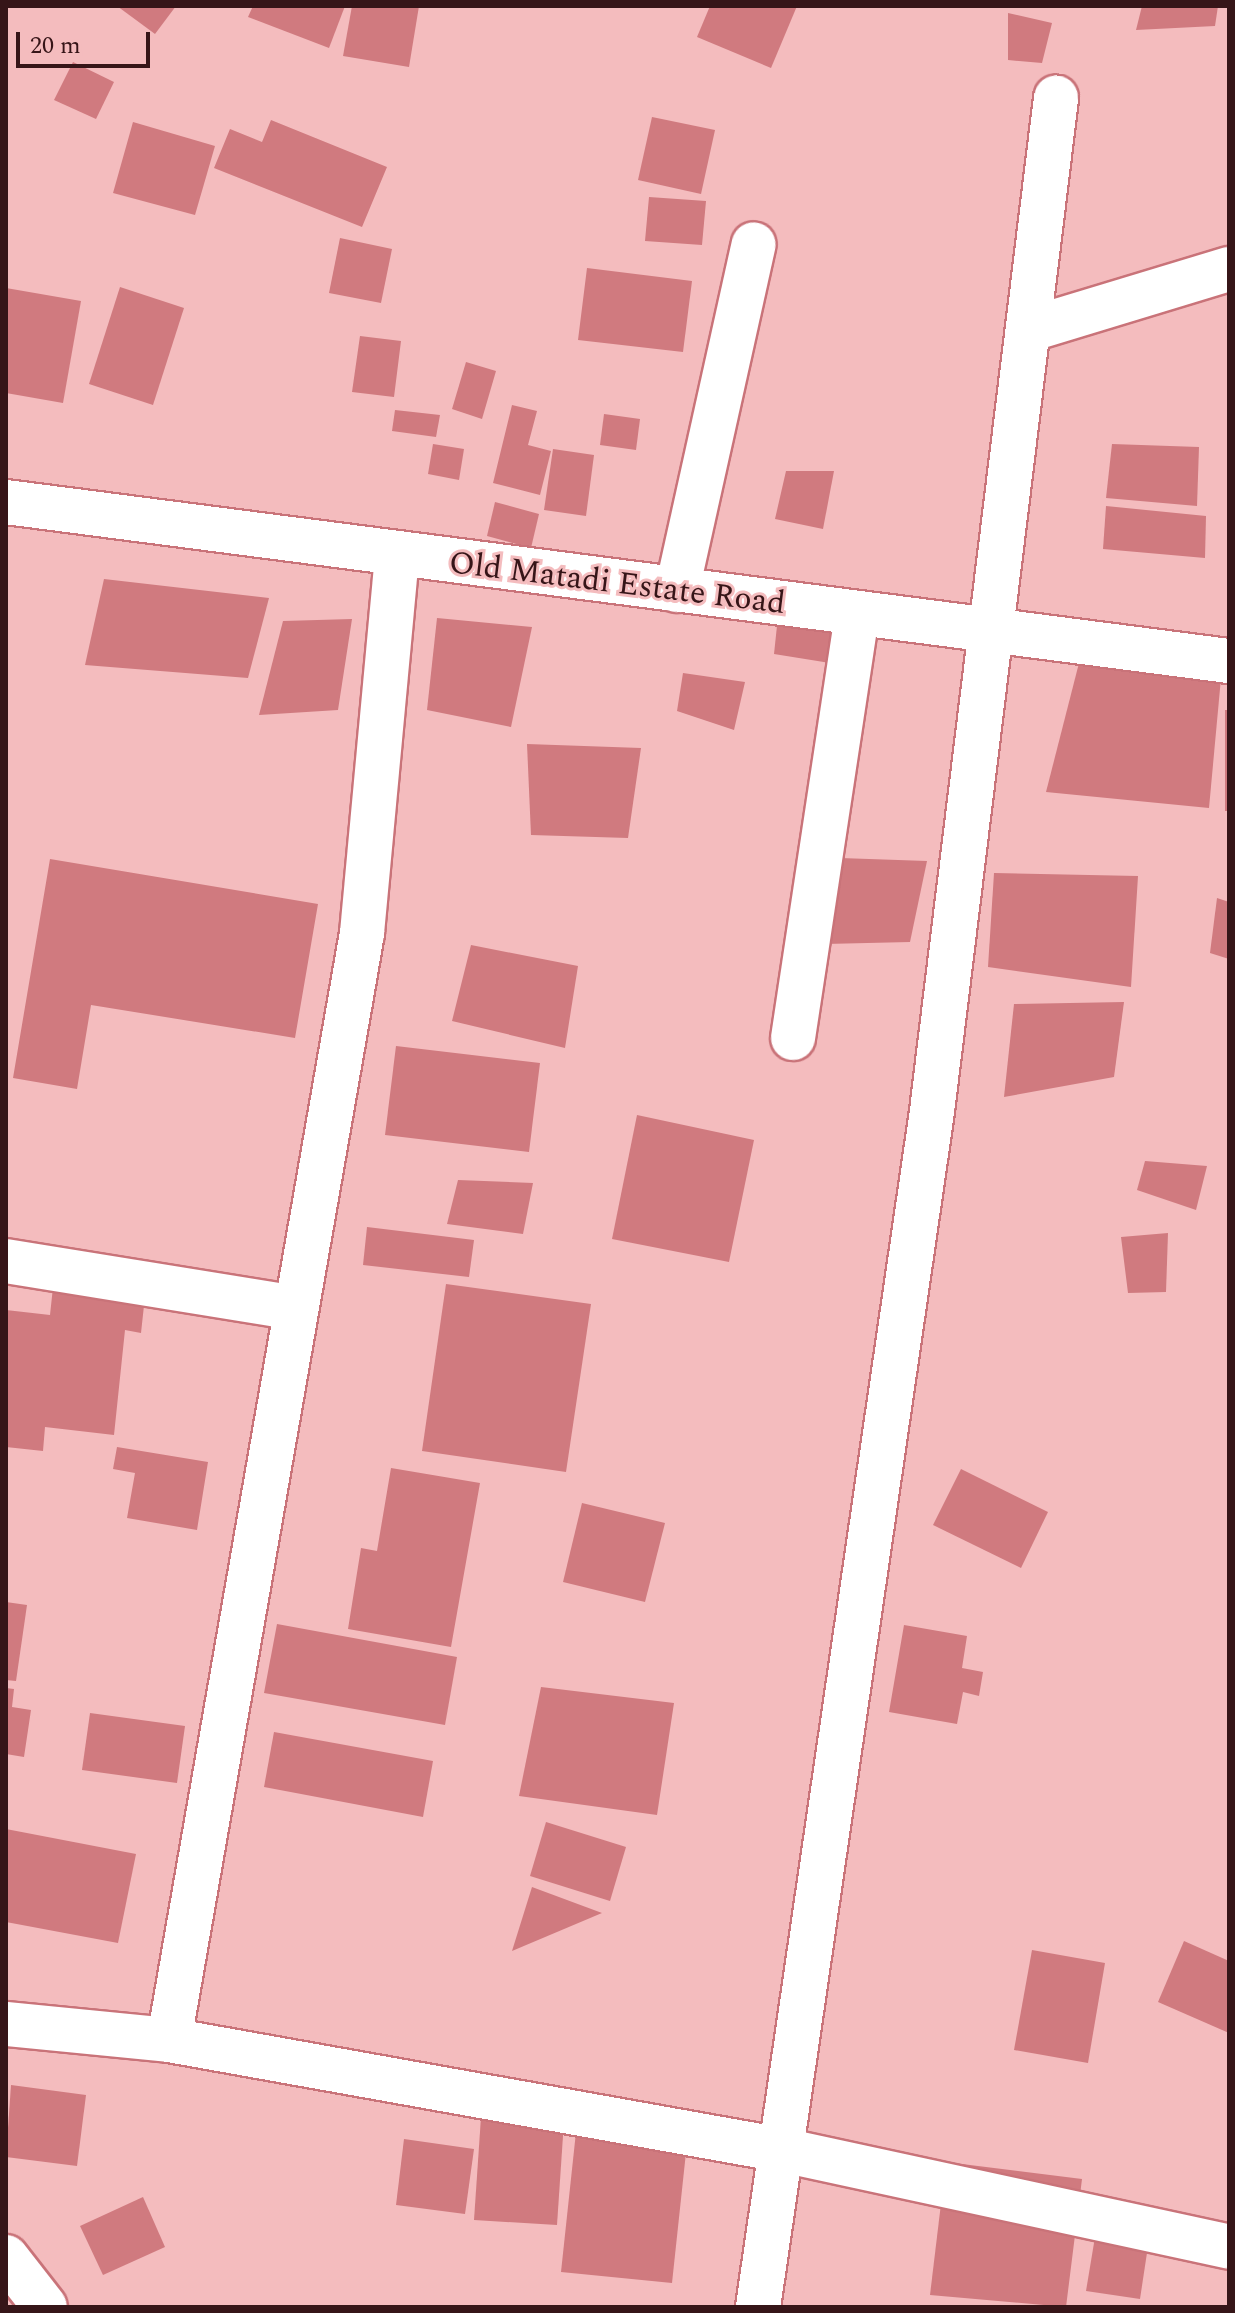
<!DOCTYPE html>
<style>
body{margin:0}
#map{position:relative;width:1235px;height:2313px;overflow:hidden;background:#f4bcbe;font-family:Spectral,serif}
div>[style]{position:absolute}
.building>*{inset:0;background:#d07a7f}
.roads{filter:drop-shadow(2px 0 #c97379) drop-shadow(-2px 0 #c97379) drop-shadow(0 2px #c97379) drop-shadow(0 -2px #c97379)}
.street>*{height:44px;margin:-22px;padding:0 22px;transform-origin:22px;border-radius:22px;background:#fff}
.secondary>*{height:44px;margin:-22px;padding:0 22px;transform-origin:22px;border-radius:22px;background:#fff}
span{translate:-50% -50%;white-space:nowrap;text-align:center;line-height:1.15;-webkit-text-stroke:6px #f4bcbe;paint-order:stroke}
.street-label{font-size:32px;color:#361518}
.frame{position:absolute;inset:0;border:8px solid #361518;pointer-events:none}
.scale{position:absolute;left:16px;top:32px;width:134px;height:36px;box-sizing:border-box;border:4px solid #361518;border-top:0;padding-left:10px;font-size:24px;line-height:28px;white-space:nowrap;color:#361518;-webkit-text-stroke:6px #f4bcbe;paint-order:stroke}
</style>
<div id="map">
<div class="building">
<div style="clip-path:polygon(117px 6px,176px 6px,155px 34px)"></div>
<div style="clip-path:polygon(253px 6px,345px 6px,329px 48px,248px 17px)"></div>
<div style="clip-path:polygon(352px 6px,419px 6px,409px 67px,343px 56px)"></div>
<div style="clip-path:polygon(710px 6px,797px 6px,771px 68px,697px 37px)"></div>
<div style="clip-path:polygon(1142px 6px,1218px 6px,1215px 26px,1136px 30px)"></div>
<div style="clip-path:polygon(1008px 13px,1052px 23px,1042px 63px,1008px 60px)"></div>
<div style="clip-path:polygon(73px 62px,114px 82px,96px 119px,54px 100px)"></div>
<div style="clip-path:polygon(652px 117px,715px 130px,701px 194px,638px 180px)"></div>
<div style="clip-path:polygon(271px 120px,387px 167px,362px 227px,214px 168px,230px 129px,262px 142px)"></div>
<div style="clip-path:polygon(133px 122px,215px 146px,195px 215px,113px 193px)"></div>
<div style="clip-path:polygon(649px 197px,706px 201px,702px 245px,645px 241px)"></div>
<div style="clip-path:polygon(340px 238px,392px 249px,381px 303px,329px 293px)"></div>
<div style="clip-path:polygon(587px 268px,692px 281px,683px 352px,578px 340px)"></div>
<div style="clip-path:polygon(120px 287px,184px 308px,153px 405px,89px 384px)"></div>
<div style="clip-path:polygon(6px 288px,81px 301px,63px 403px,6px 393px)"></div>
<div style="clip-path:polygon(360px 336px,401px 341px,394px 397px,352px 392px)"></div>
<div style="clip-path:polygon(466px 362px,496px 371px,482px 419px,452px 409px)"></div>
<div style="clip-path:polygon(512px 405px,537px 411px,528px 445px,551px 451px,540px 495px,493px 483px)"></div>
<div style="clip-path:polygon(395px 410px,440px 415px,436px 437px,392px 431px)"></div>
<div style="clip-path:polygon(604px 414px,640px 419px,636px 450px,600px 445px)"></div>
<div style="clip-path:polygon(433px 444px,464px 449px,459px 480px,428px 474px)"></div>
<div style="clip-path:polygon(1112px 444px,1199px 447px,1197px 506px,1106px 498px)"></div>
<div style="clip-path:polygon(553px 449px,594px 455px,586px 516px,544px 510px)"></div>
<div style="clip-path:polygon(786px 471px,834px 471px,823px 529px,775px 519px)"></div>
<div style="clip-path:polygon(495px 502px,539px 514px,531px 548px,487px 536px)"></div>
<div style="clip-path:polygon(1106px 506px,1206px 516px,1205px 558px,1103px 549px)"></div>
<div style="clip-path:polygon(104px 579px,269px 598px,248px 678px,85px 665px)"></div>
<div style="clip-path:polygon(779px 607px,837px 617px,830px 663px,774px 654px)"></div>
<div style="clip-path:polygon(437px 618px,532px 627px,511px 727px,427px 710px)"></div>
<div style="clip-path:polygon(352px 619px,338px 710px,259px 715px,283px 621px)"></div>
<div style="clip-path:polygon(1079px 663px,1221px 678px,1209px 808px,1046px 792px)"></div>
<div style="clip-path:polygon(683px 673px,745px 682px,734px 730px,677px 711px)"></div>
<div style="clip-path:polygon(1225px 710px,1229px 710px,1229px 811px,1225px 811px)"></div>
<div style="clip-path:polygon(527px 744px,641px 748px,628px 838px,531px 835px)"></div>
<div style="clip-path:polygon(840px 858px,927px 861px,910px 942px,825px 944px)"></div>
<div style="clip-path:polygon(50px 859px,318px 904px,295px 1038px,91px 1005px,77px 1089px,13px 1078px)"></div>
<div style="clip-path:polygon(994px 873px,1138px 876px,1131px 987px,988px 967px)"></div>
<div style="clip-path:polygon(1217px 898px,1229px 902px,1229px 959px,1210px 953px)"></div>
<div style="clip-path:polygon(471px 945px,578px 966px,565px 1048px,452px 1021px)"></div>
<div style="clip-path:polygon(1124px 1002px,1114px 1077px,1004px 1097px,1014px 1004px)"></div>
<div style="clip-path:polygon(396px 1046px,540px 1063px,529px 1152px,385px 1135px)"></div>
<div style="clip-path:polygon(637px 1115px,754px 1140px,729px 1262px,612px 1239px)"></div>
<div style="clip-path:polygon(1145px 1161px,1207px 1166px,1196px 1210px,1137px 1190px)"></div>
<div style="clip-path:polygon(458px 1180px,533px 1183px,523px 1234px,447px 1224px)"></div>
<div style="clip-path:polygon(367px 1227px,474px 1240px,469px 1277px,363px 1265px)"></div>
<div style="clip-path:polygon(1168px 1233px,1166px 1292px,1128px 1293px,1121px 1237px)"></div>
<div style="clip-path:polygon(57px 1250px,149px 1260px,141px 1333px,125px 1330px,114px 1435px,45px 1427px,43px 1451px,6px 1447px,6px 1310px,50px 1315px)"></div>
<div style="clip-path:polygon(446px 1284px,591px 1304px,566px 1472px,422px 1451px)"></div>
<div style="clip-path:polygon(117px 1447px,208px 1462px,197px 1530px,127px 1518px,135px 1473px,113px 1469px)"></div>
<div style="clip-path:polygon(391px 1468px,480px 1483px,451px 1647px,348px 1629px,361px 1548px,377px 1551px)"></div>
<div style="clip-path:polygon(961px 1469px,1048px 1512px,1021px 1568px,933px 1525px)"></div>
<div style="clip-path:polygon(582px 1503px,665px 1523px,645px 1602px,563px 1582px)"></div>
<div style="clip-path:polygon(6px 1602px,27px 1605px,16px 1681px,6px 1680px)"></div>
<div style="clip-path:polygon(277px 1624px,457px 1657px,445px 1725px,264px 1693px)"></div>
<div style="clip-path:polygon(904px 1625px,967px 1636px,962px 1668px,983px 1672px,979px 1696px,963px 1692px,957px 1724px,889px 1712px)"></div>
<div style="clip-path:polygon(541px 1687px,674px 1703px,657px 1815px,519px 1796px)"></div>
<div style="clip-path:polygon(6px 1688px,14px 1689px,12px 1707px,31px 1710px,24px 1757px,6px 1754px)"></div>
<div style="clip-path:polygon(90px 1713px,185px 1726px,177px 1783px,82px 1770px)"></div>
<div style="clip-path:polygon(274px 1732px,433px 1761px,423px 1817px,264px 1787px)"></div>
<div style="clip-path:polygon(546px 1822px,626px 1847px,610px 1901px,530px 1876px)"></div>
<div style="clip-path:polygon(6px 1829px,136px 1854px,118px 1943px,6px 1922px)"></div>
<div style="clip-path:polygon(532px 1887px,602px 1913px,512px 1951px)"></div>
<div style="clip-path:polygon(1184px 1941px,1229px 1961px,1229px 2033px,1158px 2002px)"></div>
<div style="clip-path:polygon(1032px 1950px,1105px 1963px,1088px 2063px,1014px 2050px)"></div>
<div style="clip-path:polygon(11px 2085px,86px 2095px,77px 2166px,6px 2157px)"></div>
<div style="clip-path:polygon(481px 2117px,564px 2121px,557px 2225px,474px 2220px)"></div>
<div style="clip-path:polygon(576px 2132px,687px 2143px,672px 2283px,561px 2272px)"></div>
<div style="clip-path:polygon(404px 2139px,474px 2149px,465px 2214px,396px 2205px)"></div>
<div style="clip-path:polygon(946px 2162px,1082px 2179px,1066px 2307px,930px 2295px)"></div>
<div style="clip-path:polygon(143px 2197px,165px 2247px,103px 2275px,80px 2226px)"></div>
<div style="clip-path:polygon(1097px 2225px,1150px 2233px,1140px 2299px,1086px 2291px)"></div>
</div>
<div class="roads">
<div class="street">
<div style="left:1031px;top:329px;width:207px;rotate:-16.9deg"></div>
<div style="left:677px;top:590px;width:354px;rotate:-77.5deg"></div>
<div style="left:793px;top:1038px;width:428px;rotate:-81.4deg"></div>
<div style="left:6px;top:1261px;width:294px;rotate:9.2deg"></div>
<div style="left:6px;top:2024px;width:164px;rotate:5.6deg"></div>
<div style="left:169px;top:2040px;width:1124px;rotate:-80.11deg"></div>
<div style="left:362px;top:933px;width:379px;rotate:-84.7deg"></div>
<div style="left:169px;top:2040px;width:623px;rotate:10.17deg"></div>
<div style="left:782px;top:2150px;width:457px;rotate:12.2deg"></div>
<div style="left:6px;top:2257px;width:63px;rotate:52deg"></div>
<div style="left:758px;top:2307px;width:1209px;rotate:-81.72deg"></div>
<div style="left:932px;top:1111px;width:1021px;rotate:-83.02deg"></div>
</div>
<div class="secondary">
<div style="left:6px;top:502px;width:1233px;rotate:7.41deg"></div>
</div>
</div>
<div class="street-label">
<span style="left:617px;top:584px;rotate:7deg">Old Matadi Estate Road</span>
</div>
<div class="frame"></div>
<div class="scale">20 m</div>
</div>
